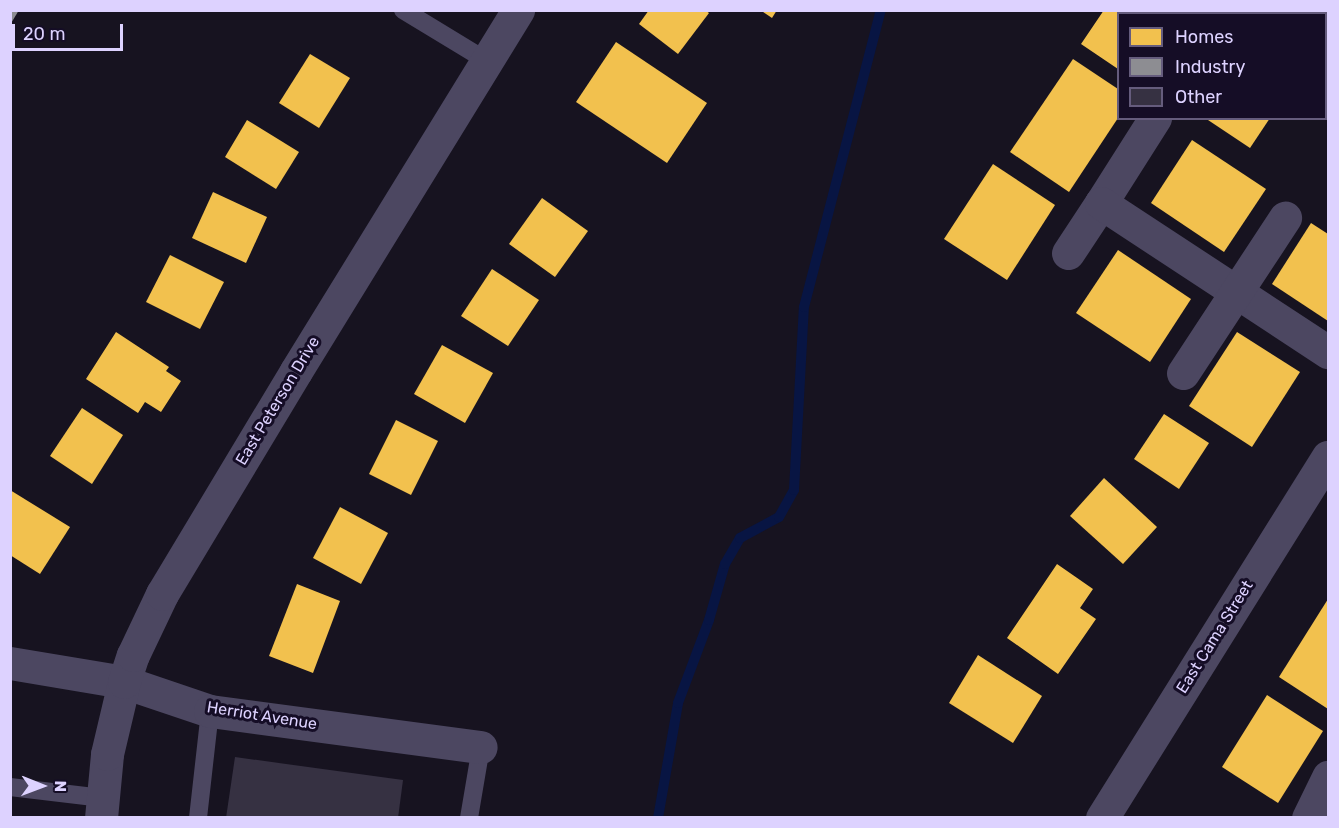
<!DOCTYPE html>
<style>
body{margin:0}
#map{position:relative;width:1339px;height:828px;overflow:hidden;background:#171320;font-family:Rubik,sans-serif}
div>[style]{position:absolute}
.homes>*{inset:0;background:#f2c14e}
.industry>*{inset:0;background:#8d8d92}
.stream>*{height:10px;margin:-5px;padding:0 5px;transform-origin:5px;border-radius:5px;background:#081543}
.building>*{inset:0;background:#363142}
.lane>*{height:18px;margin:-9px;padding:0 9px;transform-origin:9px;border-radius:9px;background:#4c4761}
.street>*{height:33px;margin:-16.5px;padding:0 16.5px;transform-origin:16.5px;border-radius:16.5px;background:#4c4761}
span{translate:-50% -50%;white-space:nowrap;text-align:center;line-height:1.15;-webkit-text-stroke:6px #150d26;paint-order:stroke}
.street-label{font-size:16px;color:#ddd2ff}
.frame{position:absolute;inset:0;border:12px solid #ddd2ff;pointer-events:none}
.legend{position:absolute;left:1117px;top:12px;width:210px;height:108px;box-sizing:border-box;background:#150d26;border:2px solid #655c7d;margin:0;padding:8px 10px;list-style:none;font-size:18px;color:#ddd2ff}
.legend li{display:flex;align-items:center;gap:12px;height:30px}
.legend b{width:30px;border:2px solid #655c7d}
.north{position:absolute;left:12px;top:756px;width:60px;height:60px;-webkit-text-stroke:4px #150d26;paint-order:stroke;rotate:91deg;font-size:16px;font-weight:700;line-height:24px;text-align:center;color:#ddd2ff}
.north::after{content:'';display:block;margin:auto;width:21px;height:27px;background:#ddd2ff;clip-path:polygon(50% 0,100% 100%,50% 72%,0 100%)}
.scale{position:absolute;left:12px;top:24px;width:111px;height:27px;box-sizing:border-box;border:3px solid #ddd2ff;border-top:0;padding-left:8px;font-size:18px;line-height:21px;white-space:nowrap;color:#ddd2ff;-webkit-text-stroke:4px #150d26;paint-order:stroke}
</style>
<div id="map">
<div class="homes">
<div style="clip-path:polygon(649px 10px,705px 10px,709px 13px,678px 54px,639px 24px)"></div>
<div style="clip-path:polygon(760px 10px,777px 10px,772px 18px)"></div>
<div style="clip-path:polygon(1104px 10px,1189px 10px,1187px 14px,1118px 14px,1118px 69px,1081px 44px)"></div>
<div style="clip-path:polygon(1255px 10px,1294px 10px,1299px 14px,1253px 14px)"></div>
<div style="clip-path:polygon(616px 42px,707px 103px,667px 163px,576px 102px)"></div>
<div style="clip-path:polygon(310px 54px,350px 78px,319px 128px,279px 103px)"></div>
<div style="clip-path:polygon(1073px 59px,1118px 89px,1118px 118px,1069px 192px,1010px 152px)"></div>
<div style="clip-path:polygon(1205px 118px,1270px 118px,1250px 148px)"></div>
<div style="clip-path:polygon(247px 120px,299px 152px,276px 189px,225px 157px)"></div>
<div style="clip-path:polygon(1192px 140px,1266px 189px,1224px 252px,1151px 203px)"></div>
<div style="clip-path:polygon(993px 164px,1055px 205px,1007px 280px,944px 239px)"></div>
<div style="clip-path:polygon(213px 192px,267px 217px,246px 263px,192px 238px)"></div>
<div style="clip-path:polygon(542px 198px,588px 231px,555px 277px,509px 244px)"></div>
<div style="clip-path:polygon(1311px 223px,1328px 234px,1328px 321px,1272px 284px)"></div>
<div style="clip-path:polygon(1118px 250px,1191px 299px,1150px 362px,1076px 313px)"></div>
<div style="clip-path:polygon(170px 255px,224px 282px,200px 329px,146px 302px)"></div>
<div style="clip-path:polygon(492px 269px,539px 300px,508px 346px,461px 316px)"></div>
<div style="clip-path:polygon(116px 332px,169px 367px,166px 371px,181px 381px,161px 412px,145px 402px,138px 413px,86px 379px)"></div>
<div style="clip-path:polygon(1237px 332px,1300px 372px,1252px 447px,1189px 406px)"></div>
<div style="clip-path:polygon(442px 345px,493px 373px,465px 423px,414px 394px)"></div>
<div style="clip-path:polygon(82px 408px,123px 435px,92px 484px,50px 456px)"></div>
<div style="clip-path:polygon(1164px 414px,1209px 443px,1179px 489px,1134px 459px)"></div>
<div style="clip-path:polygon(396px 420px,438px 441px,411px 495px,369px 474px)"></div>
<div style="clip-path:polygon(1104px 478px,1157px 527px,1123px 564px,1070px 516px)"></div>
<div style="clip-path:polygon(10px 490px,70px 527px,40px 574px,10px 555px)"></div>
<div style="clip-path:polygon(340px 507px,388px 533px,361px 584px,313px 558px)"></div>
<div style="clip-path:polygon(1057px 564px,1093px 589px,1080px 608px,1096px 619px,1058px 674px,1007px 638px)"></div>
<div style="clip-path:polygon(297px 584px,340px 601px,313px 673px,269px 656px)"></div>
<div style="clip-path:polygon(1328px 599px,1328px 709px,1279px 677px)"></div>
<div style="clip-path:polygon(978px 655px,1042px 696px,1013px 743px,949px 703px)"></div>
<div style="clip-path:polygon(1267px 695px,1323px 731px,1278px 803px,1222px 767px)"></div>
</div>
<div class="industry">
<div style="clip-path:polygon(10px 10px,19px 10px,10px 25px)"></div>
</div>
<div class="stream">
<div style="left:658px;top:818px;width:117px;rotate:-80.1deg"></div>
<div style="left:678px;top:703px;width:89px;rotate:-69.5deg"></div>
<div style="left:709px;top:620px;width:58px;rotate:-74.1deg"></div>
<div style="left:725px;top:564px;width:30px;rotate:-60deg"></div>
<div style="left:740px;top:538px;width:44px;rotate:-28.3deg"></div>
<div style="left:779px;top:517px;width:31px;rotate:-61deg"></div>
<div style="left:794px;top:490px;width:183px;rotate:-86.9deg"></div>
<div style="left:804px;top:307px;width:307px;rotate:-75.5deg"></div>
</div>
<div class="building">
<div style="clip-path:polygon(235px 757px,403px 780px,398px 818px,226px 818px)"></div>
</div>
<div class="lane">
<div style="left:403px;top:10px;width:98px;rotate:31.3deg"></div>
<div style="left:10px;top:787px;width:93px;rotate:6.8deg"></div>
<div style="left:198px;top:818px;width:108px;rotate:-83.6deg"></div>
<div style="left:469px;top:818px;width:72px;rotate:-80.4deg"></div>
</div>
<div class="street">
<div style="left:1224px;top:14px;width:4px;rotate:-76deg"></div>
<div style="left:1101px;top:203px;width:101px;rotate:-57.6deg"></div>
<div style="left:1068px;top:253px;width:60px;rotate:-56.6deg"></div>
<div style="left:1101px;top:203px;width:272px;rotate:33.3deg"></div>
<div style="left:1183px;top:373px;width:186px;rotate:-56.7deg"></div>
<div style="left:10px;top:663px;width:116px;rotate:9.5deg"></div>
<div style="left:124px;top:682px;width:91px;rotate:18.6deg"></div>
<div style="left:210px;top:711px;width:273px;rotate:7.6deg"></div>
<div style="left:101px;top:818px;width:64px;rotate:-84.6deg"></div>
<div style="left:107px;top:754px;width:74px;rotate:-76.7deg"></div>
<div style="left:124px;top:682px;width:28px;rotate:-72deg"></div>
<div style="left:133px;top:655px;width:68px;rotate:-64.6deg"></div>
<div style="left:162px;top:594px;width:260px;rotate:-59deg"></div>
<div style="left:296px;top:371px;width:424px;rotate:-58.4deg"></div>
<div style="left:1102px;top:818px;width:426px;rotate:-58deg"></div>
<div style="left:1308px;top:818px;width:46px;rotate:-64deg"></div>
</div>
<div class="street-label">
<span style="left:278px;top:401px;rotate:-59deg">East Peterson Drive</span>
<span style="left:1215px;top:637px;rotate:-58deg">East Cama Street</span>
<span style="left:262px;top:716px;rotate:9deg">Herriot Avenue</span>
</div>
<div class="frame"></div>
<ul class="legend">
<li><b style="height:16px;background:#f2c14e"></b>Homes</li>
<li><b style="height:16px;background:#8d8d92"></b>Industry</li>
<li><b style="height:16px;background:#363142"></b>Other</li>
</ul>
<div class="north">N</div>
<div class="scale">20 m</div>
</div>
